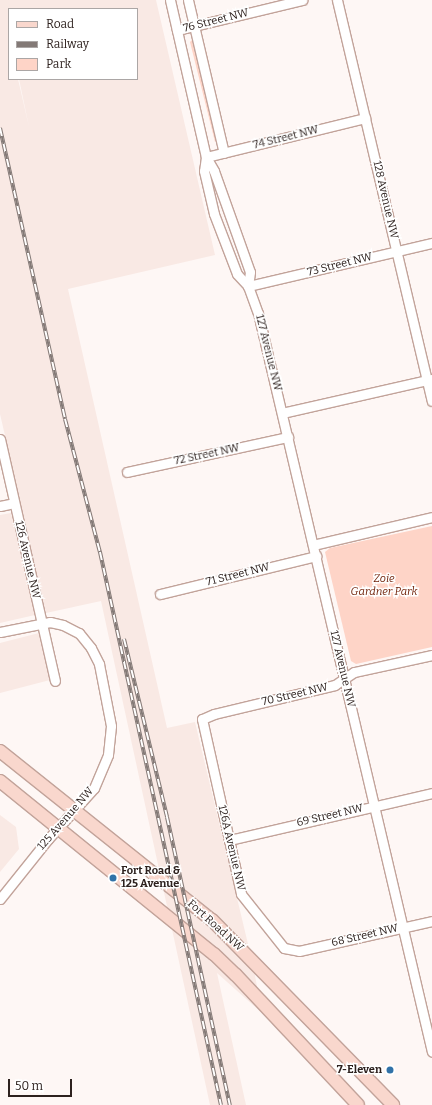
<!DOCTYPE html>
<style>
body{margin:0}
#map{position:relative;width:432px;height:1105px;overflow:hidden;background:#fef7f5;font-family:Bitter,serif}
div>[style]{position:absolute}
.built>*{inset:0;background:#f9e9e4}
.green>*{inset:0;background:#fed4c7}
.roads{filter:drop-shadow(1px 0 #c2a39a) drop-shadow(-1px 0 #c2a39a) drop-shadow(0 1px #c2a39a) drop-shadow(0 -1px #c2a39a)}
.minor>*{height:9px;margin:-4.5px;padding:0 4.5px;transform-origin:4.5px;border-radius:4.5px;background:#fff}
.major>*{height:12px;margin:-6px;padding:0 6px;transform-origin:6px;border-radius:6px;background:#f9d7cd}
.rail>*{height:4px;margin-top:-2px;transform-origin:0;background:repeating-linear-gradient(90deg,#fff 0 8px,#837976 0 16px);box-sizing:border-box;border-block:1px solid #837976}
.dots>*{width:11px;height:11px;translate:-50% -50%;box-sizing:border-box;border:2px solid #fff;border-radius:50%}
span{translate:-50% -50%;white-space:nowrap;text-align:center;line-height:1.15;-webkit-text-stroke:3px #fff;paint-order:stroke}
.street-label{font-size:11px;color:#2d211e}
.park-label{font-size:11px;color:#71230a;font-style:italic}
.poi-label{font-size:11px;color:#2d211e;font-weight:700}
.left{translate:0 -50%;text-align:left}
.right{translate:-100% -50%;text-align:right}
.legend{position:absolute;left:8px;top:8px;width:130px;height:72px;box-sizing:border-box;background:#fff;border:1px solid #aba6a5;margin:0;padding:5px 7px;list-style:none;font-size:12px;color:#2d211e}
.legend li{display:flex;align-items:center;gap:8px;height:20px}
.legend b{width:20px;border:1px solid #aba6a5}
.scale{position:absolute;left:8px;top:1079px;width:64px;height:18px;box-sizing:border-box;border:2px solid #2d211e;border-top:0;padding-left:5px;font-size:12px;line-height:14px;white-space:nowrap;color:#2d211e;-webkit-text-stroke:3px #fff;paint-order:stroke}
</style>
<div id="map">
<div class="built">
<div style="clip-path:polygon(evenodd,0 0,156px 0,215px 255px,68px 289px,167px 728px,195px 722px,253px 965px,262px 1013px,217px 973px,246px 1105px,210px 1105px,101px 601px,46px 613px,0 414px,0 0,9px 9px,137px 9px,137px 79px,19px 79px,29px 127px,18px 79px,9px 79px,9px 9px)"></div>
<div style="clip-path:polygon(11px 513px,35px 615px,0 623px,0 515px)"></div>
<div style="clip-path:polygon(39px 633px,50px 680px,0 693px,0 643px)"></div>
<div style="clip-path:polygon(0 815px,16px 827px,19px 849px,0 872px)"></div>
</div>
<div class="green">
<div style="clip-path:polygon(192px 40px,217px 140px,215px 142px,190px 42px)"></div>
<div style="clip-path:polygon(432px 526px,432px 647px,356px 664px,351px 661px,325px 552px,330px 548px)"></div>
</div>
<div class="roads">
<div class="minor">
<div style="left:170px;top:0;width:161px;rotate:77.1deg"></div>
<div style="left:206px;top:157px;width:16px;rotate:60deg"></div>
<div style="left:214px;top:171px;width:107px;rotate:70.4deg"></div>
<div style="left:250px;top:272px;width:14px;rotate:98deg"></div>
<div style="left:188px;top:0;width:157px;rotate:76.8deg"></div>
<div style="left:337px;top:0;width:412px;rotate:76.7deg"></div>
<div style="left:177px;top:30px;width:129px;rotate:-13.5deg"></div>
<div style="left:206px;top:157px;width:14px;rotate:98deg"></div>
<div style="left:204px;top:171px;width:44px;rotate:76.9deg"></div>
<div style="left:214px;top:214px;width:64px;rotate:69deg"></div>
<div style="left:237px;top:274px;width:16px;rotate:47deg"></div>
<div style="left:248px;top:286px;width:29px;rotate:70deg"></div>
<div style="left:258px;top:313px;width:759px;rotate:76.75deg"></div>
<div style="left:206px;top:157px;width:164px;rotate:-13.8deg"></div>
<div style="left:248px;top:286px;width:189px;rotate:-13.2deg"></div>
<div style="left:282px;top:413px;width:154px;rotate:-12.8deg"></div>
<div style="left:0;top:439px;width:248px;rotate:77.2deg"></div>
<div style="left:127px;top:472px;width:165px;rotate:-12.3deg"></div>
<div style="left:0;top:506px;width:14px;rotate:-12deg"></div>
<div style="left:313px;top:545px;width:122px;rotate:-13.2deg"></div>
<div style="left:160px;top:594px;width:161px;rotate:-13.7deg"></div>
<div style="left:0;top:632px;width:51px;rotate:-11.3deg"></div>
<div style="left:50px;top:622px;width:13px;rotate:13deg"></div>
<div style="left:63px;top:625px;width:18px;rotate:27deg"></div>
<div style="left:79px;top:633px;width:19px;rotate:51deg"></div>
<div style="left:91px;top:648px;width:18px;rotate:63deg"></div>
<div style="left:99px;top:664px;width:63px;rotate:79deg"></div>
<div style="left:111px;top:726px;width:29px;rotate:96deg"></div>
<div style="left:108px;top:755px;width:36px;rotate:113deg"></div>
<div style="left:94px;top:788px;width:69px;rotate:132deg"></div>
<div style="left:48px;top:839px;width:77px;rotate:128.7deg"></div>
<div style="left:432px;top:655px;width:80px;rotate:167.7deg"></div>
<div style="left:354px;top:672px;width:23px;rotate:146deg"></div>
<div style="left:335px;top:685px;width:124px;rotate:166.5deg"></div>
<div style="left:214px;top:714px;width:13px;rotate:157deg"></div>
<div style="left:202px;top:719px;width:179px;rotate:77.4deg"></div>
<div style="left:241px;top:894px;width:69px;rotate:51.5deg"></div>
<div style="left:284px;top:948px;width:15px;rotate:11deg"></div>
<div style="left:299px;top:951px;width:136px;rotate:-12.7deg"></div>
<div style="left:229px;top:840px;width:208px;rotate:-13deg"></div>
</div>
<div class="major">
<div style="left:0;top:751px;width:271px;rotate:38.6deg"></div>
<div style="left:212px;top:920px;width:259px;rotate:45.6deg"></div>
<div style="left:0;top:781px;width:275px;rotate:39deg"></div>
<div style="left:214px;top:954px;width:30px;rotate:44deg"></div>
<div style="left:236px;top:975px;width:178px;rotate:46.8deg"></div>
</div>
</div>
<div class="rail">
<div style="left:0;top:128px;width:298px;rotate:77.4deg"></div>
<div style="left:65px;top:419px;width:138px;rotate:75.3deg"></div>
<div style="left:100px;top:552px;width:566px;rotate:77.66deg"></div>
<div style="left:124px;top:639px;width:183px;rotate:76.4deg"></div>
<div style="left:167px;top:817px;width:295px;rotate:77.7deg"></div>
</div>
<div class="dots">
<div style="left:113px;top:878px;background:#3172a8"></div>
<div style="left:390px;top:1070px;background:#3172a8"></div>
</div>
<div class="street-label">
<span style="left:216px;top:21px;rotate:-14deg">76 Street NW</span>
<span style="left:286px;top:138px;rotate:-14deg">74 Street NW</span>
<span style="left:385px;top:200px;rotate:77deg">128 Avenue NW</span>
<span style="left:340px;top:265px;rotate:-14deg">73 Street NW</span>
<span style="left:268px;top:353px;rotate:76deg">127 Avenue NW</span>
<span style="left:207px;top:455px;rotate:-12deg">72 Street NW</span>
<span style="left:27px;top:560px;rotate:77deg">126 Avenue NW</span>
<span style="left:238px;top:575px;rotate:-14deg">71 Street NW</span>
<span style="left:342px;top:669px;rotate:77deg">127 Avenue NW</span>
<span style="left:295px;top:695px;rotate:-13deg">70 Street NW</span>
<span style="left:330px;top:816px;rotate:-13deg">69 Street NW</span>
<span style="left:66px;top:819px;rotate:-49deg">125 Avenue NW</span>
<span style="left:231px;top:848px;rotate:77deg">126A Avenue NW</span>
<span style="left:215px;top:926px;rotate:42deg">Fort Road NW</span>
<span style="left:365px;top:936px;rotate:-13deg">68 Street NW</span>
</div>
<div class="park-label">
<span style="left:384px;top:586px">Zoie<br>Gardner Park</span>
</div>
<div class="poi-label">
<span class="left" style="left:121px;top:878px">Fort Road &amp;<br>125 Avenue</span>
<span class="right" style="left:382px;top:1070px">7-Eleven</span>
</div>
<ul class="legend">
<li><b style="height:5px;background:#f9d7cd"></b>Road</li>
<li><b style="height:5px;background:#837976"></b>Railway</li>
<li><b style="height:11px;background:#fed4c7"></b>Park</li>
</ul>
<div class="scale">50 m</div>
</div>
